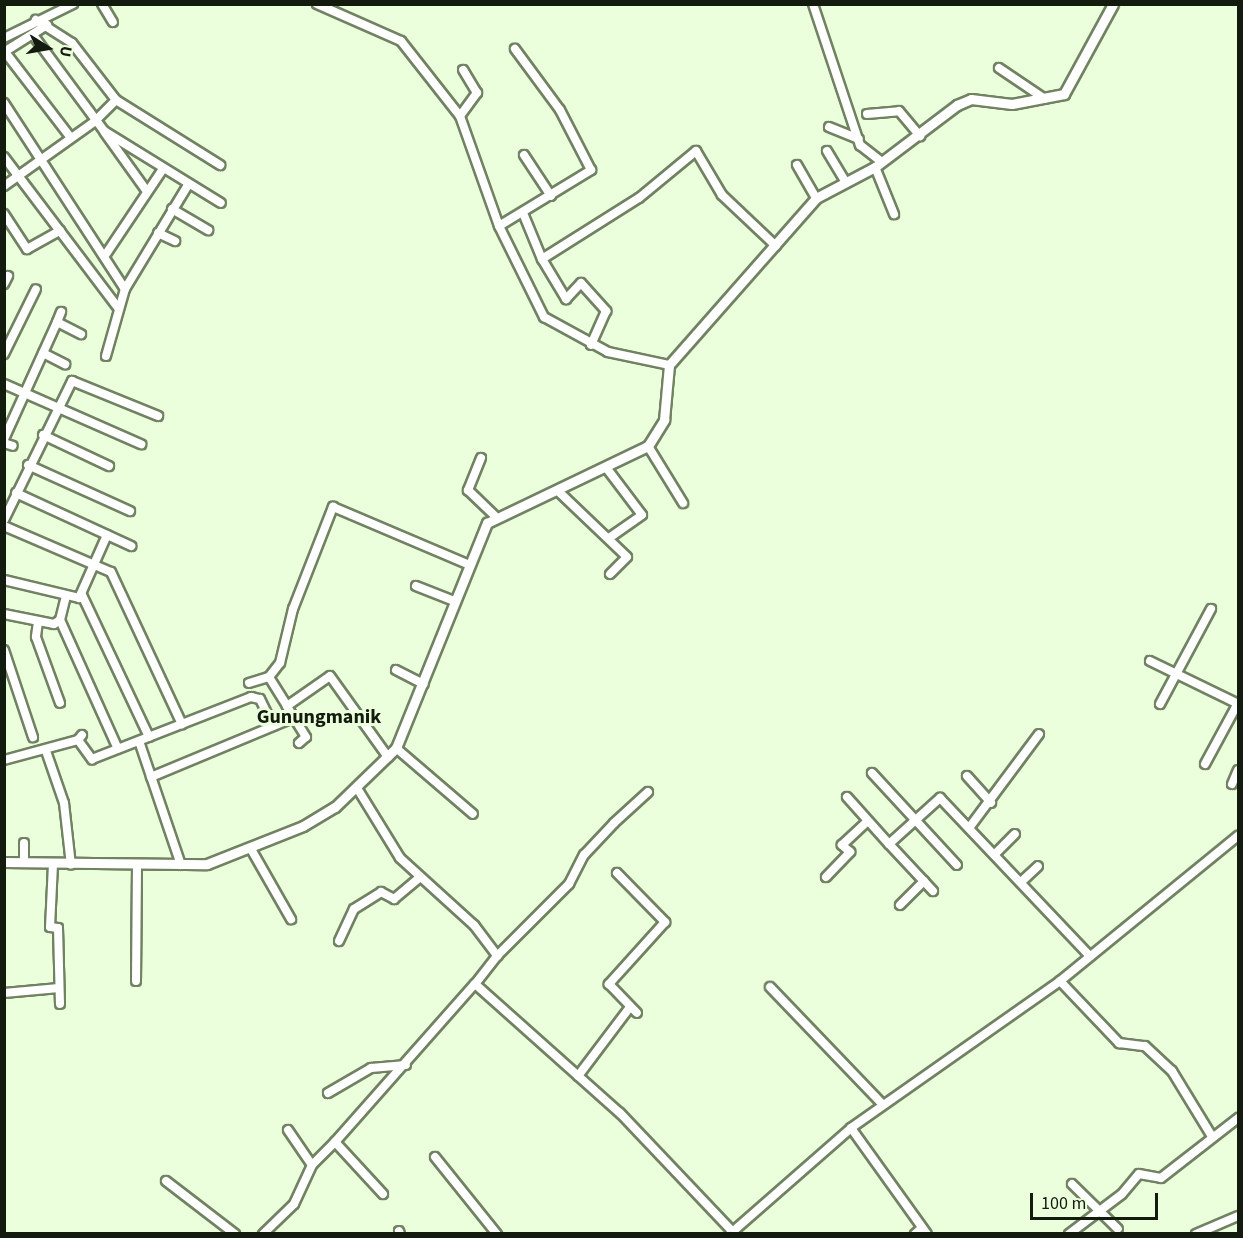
<!DOCTYPE html>
<style>
body{margin:0}
#map{position:relative;width:1243px;height:1238px;overflow:hidden;background:#ebffdc;font-family:"Source Sans 3",sans-serif}
div>[style]{position:absolute}
.roads{filter:drop-shadow(2px 0 #718263) drop-shadow(-2px 0 #718263) drop-shadow(0 2px #718263) drop-shadow(0 -2px #718263)}
.minor>*{height:8px;margin:-4px;padding:0 4px;transform-origin:4px;border-radius:4px;background:#fff}
.tertiary>*{height:9px;margin:-4.5px;padding:0 4.5px;transform-origin:4.5px;border-radius:4.5px;background:#fff}
span{translate:-50% -50%;white-space:nowrap;text-align:center;line-height:1.15;-webkit-text-stroke:6px #ebffdc;paint-order:stroke}
.quarter-label{font-size:20px;color:#131a0e;font-weight:700}
.frame{position:absolute;inset:0;border:6px solid #131a0e;pointer-events:none}
.north{position:absolute;left:18px;top:18px;width:60px;height:60px;-webkit-text-stroke:4px #ebffdc;paint-order:stroke;rotate:101deg;font-size:16px;font-weight:700;line-height:24px;text-align:center;color:#131a0e}
.north::after{content:'';display:block;margin:auto;width:21px;height:27px;background:#131a0e;clip-path:polygon(50% 0,100% 100%,50% 72%,0 100%)}
.scale{position:absolute;left:1030px;top:1193px;width:128px;height:27px;box-sizing:border-box;border:3px solid #131a0e;border-top:0;padding-left:8px;font-size:18px;line-height:21px;white-space:nowrap;color:#131a0e;-webkit-text-stroke:4px #ebffdc;paint-order:stroke}
</style>
<div id="map">
<div class="roads">
<div class="minor">
<div style="left:102px;top:4px;width:21px;rotate:59deg"></div>
<div style="left:317px;top:4px;width:92px;rotate:23.8deg"></div>
<div style="left:401px;top:41px;width:95px;rotate:51.8deg"></div>
<div style="left:460px;top:116px;width:117px;rotate:70.5deg"></div>
<div style="left:499px;top:226px;width:102px;rotate:63.7deg"></div>
<div style="left:544px;top:317px;width:73px;rotate:28.7deg"></div>
<div style="left:608px;top:352px;width:62px;rotate:12deg"></div>
<div style="left:813px;top:4px;width:149px;rotate:71.6deg"></div>
<div style="left:860px;top:145px;width:28px;rotate:38deg"></div>
<div style="left:33px;top:35px;width:119px;rotate:53.5deg"></div>
<div style="left:104px;top:131px;width:137px;rotate:31.6deg"></div>
<div style="left:4px;top:38px;width:77px;rotate:-26.2deg"></div>
<div style="left:4px;top:52px;width:51px;rotate:-32.1deg"></div>
<div style="left:5px;top:52px;width:108px;rotate:52.5deg"></div>
<div style="left:999px;top:68px;width:55px;rotate:34deg"></div>
<div style="left:116px;top:100px;width:123px;rotate:32deg"></div>
<div style="left:4px;top:103px;width:222px;rotate:57deg"></div>
<div style="left:867px;top:114px;width:32px;rotate:-5deg"></div>
<div style="left:899px;top:111px;width:33px;rotate:50deg"></div>
<div style="left:460px;top:116px;width:29px;rotate:-54deg"></div>
<div style="left:477px;top:93px;width:27px;rotate:-121deg"></div>
<div style="left:829px;top:127px;width:32px;rotate:22deg"></div>
<div style="left:105px;top:133px;width:70px;rotate:54.3deg"></div>
<div style="left:827px;top:151px;width:37px;rotate:59deg"></div>
<div style="left:524px;top:155px;width:49px;rotate:56.6deg"></div>
<div style="left:4px;top:157px;width:189px;rotate:52.9deg"></div>
<div style="left:797px;top:165px;width:38px;rotate:60deg"></div>
<div style="left:875px;top:167px;width:51px;rotate:68deg"></div>
<div style="left:4px;top:186px;width:110px;rotate:-35.4deg"></div>
<div style="left:94px;top:122px;width:31px;rotate:-45deg"></div>
<div style="left:116px;top:100px;width:72px;rotate:-127.7deg"></div>
<div style="left:72px;top:43px;width:43px;rotate:-147.4deg"></div>
<div style="left:172px;top:209px;width:42px;rotate:30.3deg"></div>
<div style="left:523px;top:213px;width:50px;rotate:67.6deg"></div>
<div style="left:542px;top:259px;width:47px;rotate:59deg"></div>
<div style="left:566px;top:299px;width:22px;rotate:-47deg"></div>
<div style="left:581px;top:283px;width:38px;rotate:48deg"></div>
<div style="left:606px;top:311px;width:37px;rotate:114deg"></div>
<div style="left:4px;top:214px;width:42px;rotate:56.7deg"></div>
<div style="left:27px;top:249px;width:38px;rotate:-29deg"></div>
<div style="left:499px;top:226px;width:108px;rotate:-31.3deg"></div>
<div style="left:591px;top:170px;width:68px;rotate:-117.3deg"></div>
<div style="left:560px;top:110px;width:76px;rotate:-126.4deg"></div>
<div style="left:158px;top:233px;width:19px;rotate:25deg"></div>
<div style="left:106px;top:254px;width:102px;rotate:-56.2deg"></div>
<div style="left:542px;top:259px;width:115px;rotate:-32.2deg"></div>
<div style="left:639px;top:198px;width:74px;rotate:-39.5deg"></div>
<div style="left:696px;top:151px;width:51px;rotate:59.4deg"></div>
<div style="left:722px;top:195px;width:74px;rotate:43.4deg"></div>
<div style="left:4px;top:284px;width:9px;rotate:-63deg"></div>
<div style="left:57px;top:322px;width:11px;rotate:-68deg"></div>
<div style="left:43px;top:353px;width:25px;rotate:27deg"></div>
<div style="left:4px;top:354px;width:72px;rotate:-63.8deg"></div>
<div style="left:106px;top:356px;width:70px;rotate:-74.2deg"></div>
<div style="left:125px;top:289px;width:122px;rotate:-58.8deg"></div>
<div style="left:4px;top:384px;width:150px;rotate:23.7deg"></div>
<div style="left:43px;top:435px;width:73px;rotate:25.2deg"></div>
<div style="left:4px;top:439px;width:128px;rotate:-65.6deg"></div>
<div style="left:57px;top:322px;width:27px;rotate:27deg"></div>
<div style="left:4px;top:443px;width:9px;rotate:18deg"></div>
<div style="left:648px;top:446px;width:67px;rotate:58.4deg"></div>
<div style="left:481px;top:458px;width:35px;rotate:112deg"></div>
<div style="left:468px;top:490px;width:37px;rotate:44deg"></div>
<div style="left:28px;top:465px;width:112px;rotate:24.3deg"></div>
<div style="left:608px;top:470px;width:56px;rotate:52.9deg"></div>
<div style="left:642px;top:515px;width:40px;rotate:145.1deg"></div>
<div style="left:558px;top:491px;width:95px;rotate:43.7deg"></div>
<div style="left:627px;top:557px;width:24px;rotate:135deg"></div>
<div style="left:16px;top:493px;width:127px;rotate:24.7deg"></div>
<div style="left:4px;top:520px;width:155px;rotate:-63.9deg"></div>
<div style="left:72px;top:381px;width:93px;rotate:22.1deg"></div>
<div style="left:4px;top:526px;width:116px;rotate:23.3deg"></div>
<div style="left:111px;top:572px;width:168px;rotate:65deg"></div>
<div style="left:4px;top:580px;width:77px;rotate:13.5deg"></div>
<div style="left:79px;top:598px;width:69px;rotate:-66deg"></div>
<div style="left:416px;top:586px;width:41px;rotate:21.5deg"></div>
<div style="left:82px;top:595px;width:157px;rotate:64.7deg"></div>
<div style="left:4px;top:614px;width:51px;rotate:11.3deg"></div>
<div style="left:54px;top:624px;width:7px;rotate:-34deg"></div>
<div style="left:60px;top:620px;width:25px;rotate:-76deg"></div>
<div style="left:60px;top:620px;width:141px;rotate:65.8deg"></div>
<div style="left:38px;top:622px;width:15px;rotate:98deg"></div>
<div style="left:36px;top:637px;width:70px;rotate:70deg"></div>
<div style="left:4px;top:650px;width:92px;rotate:71.6deg"></div>
<div style="left:1150px;top:661px;width:98px;rotate:26deg"></div>
<div style="left:396px;top:670px;width:31px;rotate:27deg"></div>
<div style="left:269px;top:677px;width:34px;rotate:58deg"></div>
<div style="left:249px;top:683px;width:21px;rotate:-17deg"></div>
<div style="left:269px;top:677px;width:18px;rotate:-52deg"></div>
<div style="left:280px;top:663px;width:56px;rotate:-76.5deg"></div>
<div style="left:293px;top:609px;width:110px;rotate:-68.6deg"></div>
<div style="left:333px;top:507px;width:146px;rotate:23deg"></div>
<div style="left:1160px;top:704px;width:108px;rotate:-61.8deg"></div>
<div style="left:82px;top:735px;width:6px;rotate:129deg"></div>
<div style="left:78px;top:740px;width:24px;rotate:54deg"></div>
<div style="left:92px;top:759px;width:171px;rotate:-21.3deg"></div>
<div style="left:251px;top:697px;width:9px;rotate:13deg"></div>
<div style="left:260px;top:699px;width:30px;rotate:64deg"></div>
<div style="left:139px;top:741px;width:131px;rotate:71.3deg"></div>
<div style="left:299px;top:743px;width:9px;rotate:-41deg"></div>
<div style="left:306px;top:737px;width:36px;rotate:-122deg"></div>
<div style="left:287px;top:706px;width:52px;rotate:-34.9deg"></div>
<div style="left:330px;top:676px;width:100px;rotate:54.4deg"></div>
<div style="left:396px;top:748px;width:101px;rotate:40.6deg"></div>
<div style="left:46px;top:751px;width:55px;rotate:70.9deg"></div>
<div style="left:64px;top:803px;width:62px;rotate:83.6deg"></div>
<div style="left:4px;top:760px;width:77px;rotate:-15.1deg"></div>
<div style="left:1205px;top:764px;width:69px;rotate:-61.6deg"></div>
<div style="left:872px;top:773px;width:125px;rotate:47.3deg"></div>
<div style="left:967px;top:776px;width:36px;rotate:48deg"></div>
<div style="left:151px;top:777px;width:148px;rotate:-22.6deg"></div>
<div style="left:1232px;top:784px;width:15px;rotate:-67deg"></div>
<div style="left:357px;top:788px;width:82px;rotate:58.4deg"></div>
<div style="left:400px;top:858px;width:100px;rotate:42.2deg"></div>
<div style="left:474px;top:925px;width:39px;rotate:53deg"></div>
<div style="left:497px;top:956px;width:36px;rotate:128deg"></div>
<div style="left:475px;top:984px;width:194px;rotate:41.7deg"></div>
<div style="left:620px;top:1113px;width:166px;rotate:46.5deg"></div>
<div style="left:847px;top:797px;width:63px;rotate:48.2deg"></div>
<div style="left:969px;top:828px;width:117px;rotate:-53.3deg"></div>
<div style="left:24px;top:843px;width:18px;rotate:90deg"></div>
<div style="left:251px;top:849px;width:81px;rotate:60.3deg"></div>
<div style="left:995px;top:854px;width:28px;rotate:-45deg"></div>
<div style="left:53px;top:864px;width:63px;rotate:92.7deg"></div>
<div style="left:50px;top:927px;width:8px;rotate:7deg"></div>
<div style="left:58px;top:928px;width:76px;rotate:88.5deg"></div>
<div style="left:617px;top:873px;width:69px;rotate:45.6deg"></div>
<div style="left:665px;top:922px;width:84px;rotate:132.1deg"></div>
<div style="left:609px;top:984px;width:40px;rotate:46deg"></div>
<div style="left:826px;top:877px;width:35px;rotate:-46deg"></div>
<div style="left:850px;top:852px;width:11px;rotate:-139deg"></div>
<div style="left:842px;top:845px;width:35px;rotate:-43deg"></div>
<div style="left:1021px;top:882px;width:23px;rotate:-43deg"></div>
<div style="left:933px;top:891px;width:64px;rotate:-133.1deg"></div>
<div style="left:889px;top:844px;width:69px;rotate:-42deg"></div>
<div style="left:940px;top:798px;width:218px;rotate:46.5deg"></div>
<div style="left:900px;top:905px;width:34px;rotate:-45deg"></div>
<div style="left:339px;top:941px;width:35px;rotate:-65deg"></div>
<div style="left:354px;top:909px;width:32px;rotate:-32deg"></div>
<div style="left:381px;top:892px;width:15px;rotate:28deg"></div>
<div style="left:394px;top:899px;width:34px;rotate:-40deg"></div>
<div style="left:497px;top:956px;width:102px;rotate:-45deg"></div>
<div style="left:569px;top:884px;width:33px;rotate:-63deg"></div>
<div style="left:584px;top:855px;width:44px;rotate:-46.8deg"></div>
<div style="left:614px;top:823px;width:46px;rotate:-42.4deg"></div>
<div style="left:136px;top:981px;width:117px;rotate:-89.5deg"></div>
<div style="left:1060px;top:981px;width:86px;rotate:46.4deg"></div>
<div style="left:1119px;top:1043px;width:26px;rotate:7deg"></div>
<div style="left:1145px;top:1046px;width:37px;rotate:43deg"></div>
<div style="left:1172px;top:1071px;width:75px;rotate:58.6deg"></div>
<div style="left:770px;top:987px;width:163px;rotate:46.2deg"></div>
<div style="left:4px;top:993px;width:55px;rotate:-5.2deg"></div>
<div style="left:578px;top:1076px;width:86px;rotate:-53deg"></div>
<div style="left:328px;top:1093px;width:50px;rotate:-30.2deg"></div>
<div style="left:371px;top:1068px;width:35px;rotate:-5deg"></div>
<div style="left:851px;top:1128px;width:130px;rotate:54.4deg"></div>
<div style="left:288px;top:1130px;width:42px;rotate:55.6deg"></div>
<div style="left:435px;top:1157px;width:99px;rotate:51.2deg"></div>
<div style="left:166px;top:1181px;width:87px;rotate:37.5deg"></div>
<div style="left:1072px;top:1184px;width:64px;rotate:44.4deg"></div>
<div style="left:383px;top:1194px;width:71px;rotate:-132.7deg"></div>
<div style="left:335px;top:1142px;width:211px;rotate:-48.5deg"></div>
<div style="left:399px;top:1231px;width:3px;rotate:72deg"></div>
<div style="left:263px;top:1234px;width:43px;rotate:-44.1deg"></div>
<div style="left:294px;top:1204px;width:43px;rotate:-65.2deg"></div>
<div style="left:312px;top:1165px;width:33px;rotate:-45deg"></div>
<div style="left:730px;top:1234px;width:161px;rotate:-41.2deg"></div>
<div style="left:851px;top:1128px;width:256px;rotate:-35.1deg"></div>
<div style="left:1060px;top:981px;width:230px;rotate:-39.2deg"></div>
<div style="left:915px;top:1234px;width:9px;rotate:-41deg"></div>
<div style="left:1069px;top:1234px;width:66px;rotate:-37deg"></div>
<div style="left:1122px;top:1194px;width:26px;rotate:-50deg"></div>
<div style="left:1139px;top:1174px;width:22px;rotate:10deg"></div>
<div style="left:1161px;top:1178px;width:98px;rotate:-37.9deg"></div>
<div style="left:1196px;top:1234px;width:46px;rotate:-23.2deg"></div>
</div>
<div class="tertiary">
<div style="left:4px;top:862px;width:203px;rotate:0.6deg"></div>
<div style="left:207px;top:864px;width:103px;rotate:-21.6deg"></div>
<div style="left:303px;top:826px;width:37px;rotate:-31deg"></div>
<div style="left:335px;top:807px;width:85px;rotate:-44deg"></div>
<div style="left:396px;top:748px;width:243px;rotate:-68deg"></div>
<div style="left:487px;top:523px;width:178px;rotate:-25.6deg"></div>
<div style="left:648px;top:446px;width:31px;rotate:-58deg"></div>
<div style="left:664px;top:420px;width:55px;rotate:-84.8deg"></div>
<div style="left:669px;top:365px;width:222px;rotate:-48.6deg"></div>
<div style="left:816px;top:198px;width:67px;rotate:-27.7deg"></div>
<div style="left:875px;top:167px;width:103px;rotate:-37.1deg"></div>
<div style="left:957px;top:105px;width:15px;rotate:-23deg"></div>
<div style="left:971px;top:99px;width:41px;rotate:7deg"></div>
<div style="left:1012px;top:104px;width:53px;rotate:-10.9deg"></div>
<div style="left:1064px;top:94px;width:102px;rotate:-61.4deg"></div>
</div>
</div>
<div class="quarter-label">
<span style="left:319px;top:717px">Gunungmanik</span>
</div>
<div class="frame"></div>
<div class="north">U</div>
<div class="scale">100 m</div>
</div>
